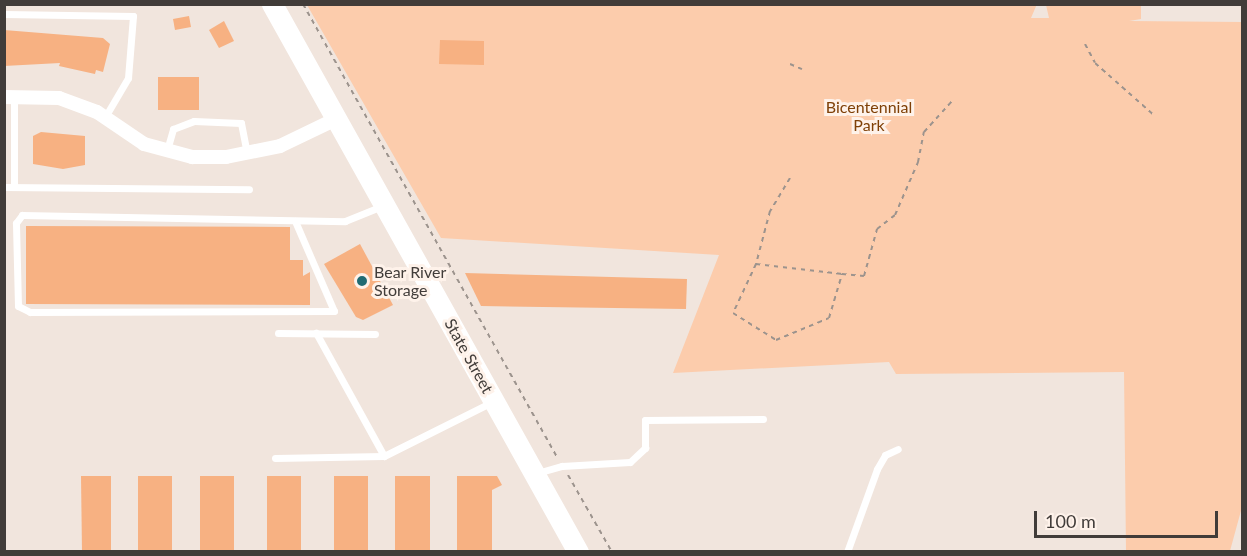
<!DOCTYPE html>
<style>
body{margin:0}
#map{position:relative;width:1247px;height:556px;overflow:hidden;background:#f1e5dd;font-family:Lato,sans-serif}
div>[style]{position:absolute}
.green>*{inset:0;background:#fcccac}
.building>*{inset:0;background:#f7b182}
.path>*{height:2px;margin-top:-1px;transform-origin:0;background:repeating-linear-gradient(90deg,#9c938d 0 4.5px,transparent 0 9px)}
.lane>*{height:7px;margin:-3.5px;padding:0 3.5px;transform-origin:3.5px;border-radius:3.5px;background:#fff}
.street>*{height:14px;margin:-7px;padding:0 7px;transform-origin:7px;border-radius:7px;background:#fff}
.primary>*{height:21px;margin:-10.5px;padding:0 10.5px;transform-origin:10.5px;border-radius:10.5px;background:#fff}
.dots>*{width:16px;height:16px;translate:-50% -50%;box-sizing:border-box;border:3px solid #fef2ea;border-radius:50%}
span{translate:-50% -50%;white-space:nowrap;text-align:center;line-height:1.15;-webkit-text-stroke:6px #fef2ea;paint-order:stroke}
.park-label{font-size:16px;color:#7f4007}
.poi-label{font-size:16px;color:#413c39}
.left{translate:0 -50%;text-align:left}
.street-label{font-size:16px;color:#413c39}
.frame{position:absolute;inset:0;border:6px solid #413c39;pointer-events:none}
.scale{position:absolute;left:1034px;top:511px;width:184px;height:27px;box-sizing:border-box;border:3px solid #413c39;border-top:0;padding-left:8px;font-size:18px;line-height:21px;white-space:nowrap;color:#413c39;-webkit-text-stroke:4px #fef2ea;paint-order:stroke}
</style>
<div id="map">
<div class="green">
<div style="clip-path:polygon(1037px 4px,1031px 18px,1049px 18px,1046px 5px,1141px 4px,1141px 19px,1129px 21px,1242px 22px,1242px 507px,1230px 551px,1126px 551px,1124px 372px,896px 374px,889px 362px,673px 373px,719px 255px,441px 238px,307px 5px)"></div>
</div>
<div class="building">
<div style="clip-path:polygon(189px 16px,191px 27px,175px 30px,173px 19px)"></div>
<div style="clip-path:polygon(224px 21px,234px 41px,219px 48px,209px 30px)"></div>
<div style="clip-path:polygon(4px 30px,103px 38px,110px 44px,103px 72px,96px 70px,95px 74px,59px 66px,60px 63px,4px 66px)"></div>
<div style="clip-path:polygon(440px 40px,484px 41px,484px 65px,439px 64px)"></div>
<div style="clip-path:polygon(158px 77px,199px 77px,199px 110px,158px 110px)"></div>
<div style="clip-path:polygon(41px 132px,85px 136px,85px 165px,63px 169px,33px 164px,33px 136px)"></div>
<div style="clip-path:polygon(26px 226px,290px 227px,290px 260px,303px 260px,303px 276px,310px 272px,310px 305px,26px 304px)"></div>
<div style="clip-path:polygon(360px 244px,393px 305px,363px 320px,356px 317px,324px 264px)"></div>
<div style="clip-path:polygon(465px 273px,687px 279px,686px 309px,481px 306px)"></div>
<div style="clip-path:polygon(81px 476px,111px 476px,111px 552px,82px 552px)"></div>
<div style="clip-path:polygon(138px 476px,172px 476px,172px 552px,138px 552px)"></div>
<div style="clip-path:polygon(200px 476px,234px 476px,234px 552px,200px 552px)"></div>
<div style="clip-path:polygon(267px 476px,301px 476px,301px 552px,267px 552px)"></div>
<div style="clip-path:polygon(334px 476px,368px 476px,368px 552px,334px 552px)"></div>
<div style="clip-path:polygon(395px 476px,430px 476px,430px 552px,395px 552px)"></div>
<div style="clip-path:polygon(457px 476px,497px 476px,502px 485px,492px 490px,492px 552px,457px 552px)"></div>
</div>
<div class="path">
<div style="left:303px;top:4px;width:519px;rotate:60.72deg"></div>
<div style="left:1085px;top:44px;width:21px;rotate:62deg"></div>
<div style="left:1095px;top:63px;width:80px;rotate:41.5deg"></div>
<div style="left:790px;top:64px;width:13px;rotate:23deg"></div>
<div style="left:790px;top:178px;width:39px;rotate:121deg"></div>
<div style="left:770px;top:211px;width:55px;rotate:104.8deg"></div>
<div style="left:756px;top:264px;width:54px;rotate:115.1deg"></div>
<div style="left:733px;top:313px;width:51px;rotate:32.1deg"></div>
<div style="left:776px;top:340px;width:57px;rotate:-22.5deg"></div>
<div style="left:829px;top:318px;width:46px;rotate:-73.5deg"></div>
<div style="left:842px;top:274px;width:22px;rotate:5deg"></div>
<div style="left:864px;top:276px;width:49px;rotate:-74.5deg"></div>
<div style="left:877px;top:229px;width:23px;rotate:-38deg"></div>
<div style="left:895px;top:215px;width:58px;rotate:-66.5deg"></div>
<div style="left:918px;top:162px;width:31px;rotate:-79deg"></div>
<div style="left:924px;top:132px;width:43px;rotate:-47.8deg"></div>
<div style="left:756px;top:264px;width:87px;rotate:6.6deg"></div>
<div style="left:568px;top:475px;width:89px;rotate:60.3deg"></div>
</div>
<div class="lane">
<div style="left:4px;top:14px;width:129px;rotate:0.9deg"></div>
<div style="left:133px;top:16px;width:62px;rotate:94.6deg"></div>
<div style="left:128px;top:78px;width:45px;rotate:120.5deg"></div>
<div style="left:14px;top:97px;width:90px;rotate:90deg"></div>
<div style="left:167px;top:150px;width:22px;rotate:-74deg"></div>
<div style="left:173px;top:129px;width:22px;rotate:-21deg"></div>
<div style="left:194px;top:121px;width:47px;rotate:2.4deg"></div>
<div style="left:241px;top:123px;width:31px;rotate:79deg"></div>
<div style="left:4px;top:187px;width:245px;rotate:0.5deg"></div>
<div style="left:295px;top:221px;width:98px;rotate:66.6deg"></div>
<div style="left:334px;top:311px;width:304px;rotate:179.8deg"></div>
<div style="left:30px;top:312px;width:13px;rotate:-153deg"></div>
<div style="left:18px;top:306px;width:83px;rotate:-91.4deg"></div>
<div style="left:16px;top:223px;width:10px;rotate:-53deg"></div>
<div style="left:22px;top:215px;width:323px;rotate:1.1deg"></div>
<div style="left:345px;top:221px;width:40px;rotate:-22deg"></div>
<div style="left:278px;top:333px;width:97px;rotate:0.6deg"></div>
<div style="left:384px;top:456px;width:121px;rotate:-26.6deg"></div>
<div style="left:275px;top:458px;width:109px;rotate:-1.1deg"></div>
<div style="left:384px;top:456px;width:141px;rotate:-118.9deg"></div>
<div style="left:537px;top:473px;width:26px;rotate:-16deg"></div>
<div style="left:562px;top:466px;width:68px;rotate:-3.4deg"></div>
<div style="left:630px;top:462px;width:21px;rotate:-43deg"></div>
<div style="left:645px;top:448px;width:28px;rotate:-90deg"></div>
<div style="left:645px;top:420px;width:118px;rotate:-0.5deg"></div>
<div style="left:847px;top:552px;width:88px;rotate:-70.1deg"></div>
<div style="left:877px;top:469px;width:16px;rotate:-60deg"></div>
<div style="left:885px;top:455px;width:14px;rotate:-25deg"></div>
</div>
<div class="street">
<div style="left:4px;top:97px;width:55px;rotate:1deg"></div>
<div style="left:59px;top:98px;width:40px;rotate:20.2deg"></div>
<div style="left:97px;top:112px;width:57px;rotate:34.2deg"></div>
<div style="left:144px;top:144px;width:50px;rotate:15.2deg"></div>
<div style="left:192px;top:157px;width:34px"></div>
<div style="left:226px;top:157px;width:55px;rotate:-11.5deg"></div>
<div style="left:280px;top:146px;width:62px;rotate:-25.7deg"></div>
</div>
<div class="primary">
<div style="left:272px;top:4px;width:628px;rotate:60.82deg"></div>
</div>
<div class="dots">
<div style="left:362px;top:281px;background:#206b73"></div>
</div>
<div class="park-label">
<span style="left:869px;top:116px">Bicentennial<br>Park</span>
</div>
<div class="poi-label">
<span class="left" style="left:374px;top:281px">Bear River<br>Storage</span>
</div>
<div class="street-label">
<span style="left:469px;top:356px;rotate:61deg">State Street</span>
</div>
<div class="frame"></div>
<div class="scale">100 m</div>
</div>
